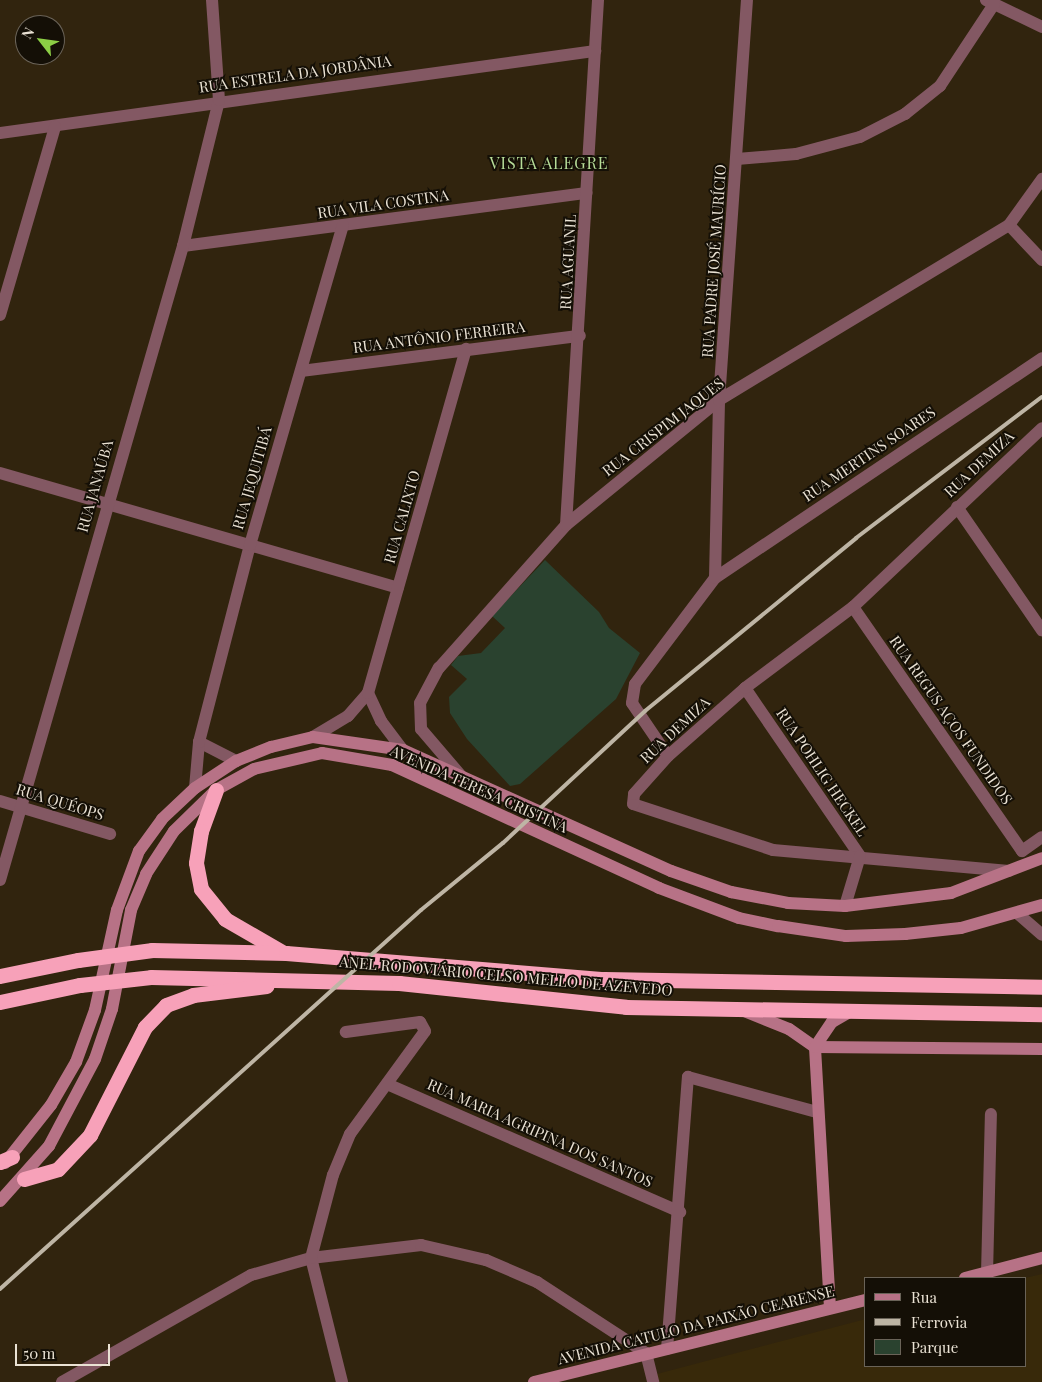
<!DOCTYPE html>
<meta charset="utf-8">
<style>
body{margin:0}
#map{position:relative;width:1042px;height:1382px;overflow:hidden;background:#31240e;font-family:"Playfair Display",serif}
div>[style]{position:absolute}
.built>*{inset:0;background:#38290a}
.green>*{inset:0;background:#2a422f}
.street>*{height:12px;margin:-6px;padding:0 6px;transform-origin:6px;border-radius:6px;background:#835863}
.secondary>*{height:12px;margin:-6px;padding:0 6px;transform-origin:6px;border-radius:6px;background:#b77286}
.highway>*{height:15px;margin:-7.5px;padding:0 7.5px;transform-origin:7.5px;border-radius:7.5px;background:#f7a1b9}
.rail>*{height:4px;margin:-2px;padding:0 2px;transform-origin:2px;border-radius:2px;background:#beb5a5}
.highway-bridge>*{height:15px;margin:-7.5px;padding:0 7.5px;transform-origin:7.5px;border-radius:7.5px;background:#f7a1b9}
span{translate:-50% -50%;white-space:nowrap;text-align:center;line-height:1.15;-webkit-text-stroke:4px #140f06;paint-order:stroke}
.street-label{font-size:15px;color:#eae2d4}
.neighbourhood-label{font-size:16px;color:#b7dd98;letter-spacing:1px}
.legend{position:absolute;left:864px;top:1277px;width:162px;height:90px;box-sizing:border-box;background:#140f06;border:1px solid #6a6358;margin:0;padding:6px 9px;list-style:none;font-size:15px;color:#eae2d4}
.legend li{display:flex;align-items:center;gap:10px;height:25px}
.legend b{width:25px;border:1px solid #6a6358}
.north{position:absolute;left:15px;top:15px;width:50px;height:50px;box-sizing:border-box;background:#140f06;border:1px solid #6a6358;border-radius:50%;rotate:300deg;font-size:14px;font-weight:700;line-height:20px;text-align:center;color:#eae2d4}
.north::after{content:'';display:block;margin:auto;width:18px;height:22px;background:#8cce45;clip-path:polygon(50% 0,100% 100%,50% 72%,0 100%)}
.scale{position:absolute;left:15px;top:1344px;width:95px;height:22px;box-sizing:border-box;border:2px solid #eae2d4;border-top:0;padding-left:6px;font-size:15px;line-height:18px;white-space:nowrap;color:#eae2d4;-webkit-text-stroke:4px #140f06;paint-order:stroke}
</style>
<div id="map">
<div class="built">
<div style="clip-path:polygon(1042px 1274px,1042px 1382px,659px 1382px,657px 1374px,866px 1319px,866px 1366px,1026px 1366px,1025px 1278px)"></div>
</div>
<div class="green">
<div style="clip-path:polygon(545px 560px,599px 612px,609px 628px,640px 653px,616px 699px,520px 784px,510px 786px,467px 739px,450px 713px,449px 697px,467px 679px,451px 665px,458px 656px,481px 653px,505px 628px,492px 616px)"></div>
</div>
<div class="street">
<div style="left:986px;top:0;width:62px;rotate:25.7deg"></div>
<div style="left:0;top:133px;width:601px;rotate:-7.85deg"></div>
<div style="left:737px;top:159px;width:59px;rotate:-4.8deg"></div>
<div style="left:796px;top:154px;width:66px;rotate:-14.9deg"></div>
<div style="left:860px;top:137px;width:51px;rotate:-27.1deg"></div>
<div style="left:905px;top:114px;width:45px;rotate:-38.7deg"></div>
<div style="left:940px;top:86px;width:98px;rotate:-56.6deg"></div>
<div style="left:1009px;top:225px;width:48px;rotate:46.7deg"></div>
<div style="left:183px;top:246px;width:407px;rotate:-7.5deg"></div>
<div style="left:0;top:315px;width:196px;rotate:-73.7deg"></div>
<div style="left:301px;top:371px;width:281px;rotate:-7.2deg"></div>
<div style="left:0;top:473px;width:414px;rotate:16.1deg"></div>
<div style="left:957px;top:507px;width:150px;rotate:55.4deg"></div>
<div style="left:566px;top:525px;width:526px;rotate:-86.51deg"></div>
<div style="left:715px;top:578px;width:394px;rotate:-33.9deg"></div>
<div style="left:853px;top:607px;width:297px;rotate:55.3deg"></div>
<div style="left:1022px;top:851px;width:24px;rotate:-35deg"></div>
<div style="left:745px;top:688px;width:204px;rotate:55.6deg"></div>
<div style="left:368px;top:693px;width:31px;rotate:65deg"></div>
<div style="left:381px;top:721px;width:36px;rotate:53deg"></div>
<div style="left:313px;top:737px;width:41px;rotate:-31deg"></div>
<div style="left:348px;top:716px;width:30px;rotate:-49deg"></div>
<div style="left:368px;top:693px;width:358px;rotate:-74.1deg"></div>
<div style="left:199px;top:742px;width:42px;rotate:27.2deg"></div>
<div style="left:668px;top:756px;width:64px;rotate:-124.2deg"></div>
<div style="left:632px;top:703px;width:19px;rotate:-81deg"></div>
<div style="left:635px;top:684px;width:133px;rotate:-53deg"></div>
<div style="left:715px;top:578px;width:178px;rotate:-88.7deg"></div>
<div style="left:719px;top:400px;width:401px;rotate:-86deg"></div>
<div style="left:462px;top:777px;width:63px;rotate:-130.5deg"></div>
<div style="left:421px;top:729px;width:26px;rotate:-92deg"></div>
<div style="left:420px;top:703px;width:40px;rotate:-62deg"></div>
<div style="left:439px;top:668px;width:191px;rotate:-48.4deg"></div>
<div style="left:566px;top:525px;width:198px;rotate:-39.2deg"></div>
<div style="left:719px;top:400px;width:339px;rotate:-31.1deg"></div>
<div style="left:1009px;top:225px;width:57px;rotate:-54.3deg"></div>
<div style="left:195px;top:788px;width:46px;rotate:-85deg"></div>
<div style="left:199px;top:742px;width:203px;rotate:-75.5deg"></div>
<div style="left:250px;top:545px;width:333px;rotate:-73.8deg"></div>
<div style="left:0;top:801px;width:115px;rotate:16.7deg"></div>
<div style="left:1009px;top:871px;width:237px;rotate:-174.9deg"></div>
<div style="left:773px;top:850px;width:147px;rotate:-161.8deg"></div>
<div style="left:633px;top:804px;width:10px;rotate:-84deg"></div>
<div style="left:634px;top:794px;width:51px;rotate:-48.2deg"></div>
<div style="left:668px;top:756px;width:103px;rotate:-41.4deg"></div>
<div style="left:745px;top:688px;width:135px;rotate:-36.9deg"></div>
<div style="left:853px;top:607px;width:260px;rotate:-43.4deg"></div>
<div style="left:0;top:880px;width:660px;rotate:-73.9deg"></div>
<div style="left:183px;top:246px;width:150px;rotate:-76.1deg"></div>
<div style="left:219px;top:100px;width:100px;rotate:-94deg"></div>
<div style="left:845px;top:906px;width:52px;rotate:-73.3deg"></div>
<div style="left:1017px;top:913px;width:33px;rotate:41deg"></div>
<div style="left:387px;top:1084px;width:320px;rotate:23.6deg"></div>
<div style="left:987px;top:1274px;width:160px;rotate:-88.6deg"></div>
<div style="left:667px;top:1349px;width:273px;rotate:-85.6deg"></div>
<div style="left:688px;top:1077px;width:134px;rotate:15.2deg"></div>
<div style="left:62px;top:1382px;width:217px;rotate:-29.5deg"></div>
<div style="left:251px;top:1275px;width:62px;rotate:-15.8deg"></div>
<div style="left:311px;top:1258px;width:111px;rotate:-6.7deg"></div>
<div style="left:421px;top:1245px;width:67px;rotate:13deg"></div>
<div style="left:486px;top:1260px;width:56px;rotate:23.3deg"></div>
<div style="left:537px;top:1282px;width:130px;rotate:33.1deg"></div>
<div style="left:646px;top:1353px;width:30px;rotate:76deg"></div>
<div style="left:342px;top:1382px;width:128px;rotate:-104deg"></div>
<div style="left:311px;top:1258px;width:86px;rotate:-75.2deg"></div>
<div style="left:333px;top:1175px;width:44px;rotate:-67.5deg"></div>
<div style="left:350px;top:1134px;width:127px;rotate:-53.9deg"></div>
<div style="left:425px;top:1031px;width:10px;rotate:-119deg"></div>
<div style="left:420px;top:1022px;width:75px;rotate:172.3deg"></div>
</div>
<div class="secondary">
<div style="left:744px;top:1011px;width:48px;rotate:21.8deg"></div>
<div style="left:789px;top:1029px;width:32px;rotate:35deg"></div>
<div style="left:815px;top:1047px;width:227px;rotate:0.5deg"></div>
<div style="left:5px;top:1163px;width:74px;rotate:-51.6deg"></div>
<div style="left:51px;top:1105px;width:50px;rotate:-59.8deg"></div>
<div style="left:76px;top:1062px;width:55px;rotate:-69.9deg"></div>
<div style="left:95px;top:1010px;width:102px;rotate:-77.6deg"></div>
<div style="left:117px;top:910px;width:63px;rotate:-69.6deg"></div>
<div style="left:139px;top:851px;width:39px;rotate:-54deg"></div>
<div style="left:162px;top:819px;width:45px;rotate:-43.2deg"></div>
<div style="left:195px;top:788px;width:49px;rotate:-33.4deg"></div>
<div style="left:236px;top:761px;width:38px;rotate:-22deg"></div>
<div style="left:271px;top:747px;width:43px;rotate:-13.4deg"></div>
<div style="left:313px;top:737px;width:91px;rotate:8.2deg"></div>
<div style="left:403px;top:750px;width:294px;rotate:24.3deg"></div>
<div style="left:671px;top:871px;width:64px;rotate:19.3deg"></div>
<div style="left:731px;top:892px;width:58px;rotate:10.9deg"></div>
<div style="left:788px;top:903px;width:57px;rotate:3deg"></div>
<div style="left:845px;top:906px;width:107px;rotate:-7deg"></div>
<div style="left:951px;top:893px;width:97px;rotate:-21deg"></div>
<div style="left:0;top:1201px;width:74px;rotate:-48.3deg"></div>
<div style="left:49px;top:1146px;width:98px;rotate:-62.1deg"></div>
<div style="left:95px;top:1059px;width:53px;rotate:-71.2deg"></div>
<div style="left:112px;top:1009px;width:101px;rotate:-79.1deg"></div>
<div style="left:131px;top:910px;width:39px;rotate:-67deg"></div>
<div style="left:146px;top:874px;width:51px;rotate:-56.9deg"></div>
<div style="left:174px;top:831px;width:59px;rotate:-44.3deg"></div>
<div style="left:216px;top:790px;width:43px;rotate:-28.9deg"></div>
<div style="left:254px;top:769px;width:70px;rotate:-13.2deg"></div>
<div style="left:322px;top:753px;width:71px;rotate:9.7deg"></div>
<div style="left:392px;top:765px;width:294px;rotate:24.7deg"></div>
<div style="left:659px;top:888px;width:85px;rotate:20.6deg"></div>
<div style="left:739px;top:918px;width:40px;rotate:12deg"></div>
<div style="left:778px;top:926px;width:69px;rotate:8.4deg"></div>
<div style="left:846px;top:936px;width:59px;rotate:-1.9deg"></div>
<div style="left:905px;top:934px;width:56px;rotate:-6.1deg"></div>
<div style="left:961px;top:928px;width:84px;rotate:-15.9deg"></div>
<div style="left:965px;top:1278px;width:80px;rotate:-14.6deg"></div>
<div style="left:830px;top:1308px;width:261px;rotate:-93.3deg"></div>
<div style="left:815px;top:1047px;width:30px;rotate:-56deg"></div>
<div style="left:832px;top:1022px;width:22px;rotate:-30deg"></div>
<div style="left:534px;top:1382px;width:342px;rotate:-13.9deg"></div>
</div>
<div class="highway">
<div style="left:216px;top:790px;width:44px;rotate:110.1deg"></div>
<div style="left:201px;top:831px;width:32px;rotate:99deg"></div>
<div style="left:196px;top:863px;width:26px;rotate:79deg"></div>
<div style="left:201px;top:889px;width:38px;rotate:51deg"></div>
<div style="left:225px;top:919px;width:66px;rotate:30.1deg"></div>
<div style="left:152px;top:950px;width:134px;rotate:1.3deg"></div>
<div style="left:286px;top:953px;width:319px;rotate:4.7deg"></div>
<div style="left:604px;top:979px;width:438px;rotate:1deg"></div>
<div style="left:0;top:976px;width:80px;rotate:-11.6deg"></div>
<div style="left:151px;top:977px;width:248px;rotate:1.4deg"></div>
<div style="left:399px;top:983px;width:228px;rotate:6deg"></div>
<div style="left:626px;top:1007px;width:416px;rotate:1deg"></div>
<div style="left:0;top:1002px;width:82px;rotate:-12deg"></div>
<div style="left:0;top:1162px;width:13px;rotate:-23deg"></div>
<div style="left:24px;top:1179px;width:35px;rotate:-16deg"></div>
<div style="left:58px;top:1169px;width:47px;rotate:-46.7deg"></div>
<div style="left:90px;top:1135px;width:121px;rotate:-63deg"></div>
<div style="left:145px;top:1027px;width:30px;rotate:-46deg"></div>
<div style="left:166px;top:1005px;width:29px;rotate:-20deg"></div>
<div style="left:193px;top:995px;width:74px;rotate:-7deg"></div>
</div>
<div class="rail">
<div style="left:0;top:1289px;width:566px;rotate:-41.99deg"></div>
<div style="left:421px;top:910px;width:106px;rotate:-39.3deg"></div>
<div style="left:503px;top:843px;width:194px;rotate:-42.9deg"></div>
<div style="left:645px;top:711px;width:273px;rotate:-39.3deg"></div>
<div style="left:856px;top:538px;width:233px;rotate:-37.2deg"></div>
</div>
<div class="highway-bridge">
<div style="left:78px;top:960px;width:75px;rotate:-7.7deg"></div>
<div style="left:80px;top:985px;width:71px;rotate:-6.4deg"></div>
</div>
<div class="street-label">
<span style="left:295px;top:74px;rotate:-8deg">RUA ESTRELA DA JORDÂNIA</span>
<span style="left:383px;top:204px;rotate:-8deg">RUA VILA COSTINA</span>
<span style="left:714px;top:261px;rotate:-86deg">RUA PADRE JOSÉ MAURÍCIO</span>
<span style="left:568px;top:262px;rotate:-87deg">RUA AGUANIL</span>
<span style="left:439px;top:337px;rotate:-7deg">RUA ANTÔNIO FERREIRA</span>
<span style="left:663px;top:427px;rotate:-38deg">RUA CRISPIM JAQUES</span>
<span style="left:869px;top:454px;rotate:-34deg">RUA MERTINS SOARES</span>
<span style="left:979px;top:464px;rotate:-43deg">RUA DEMIZA</span>
<span style="left:252px;top:478px;rotate:-74deg">RUA JEQUITIBÁ</span>
<span style="left:95px;top:486px;rotate:-74deg">RUA JANAÚBA</span>
<span style="left:402px;top:517px;rotate:-74deg">RUA CALIXTO</span>
<span style="left:951px;top:720px;rotate:55deg">RUA REGUS AÇOS FUNDIDOS</span>
<span style="left:675px;top:730px;rotate:-43deg">RUA DEMIZA</span>
<span style="left:822px;top:772px;rotate:56deg">RUA POHLIG HECKEL</span>
<span style="left:479px;top:789px;rotate:24deg">AVENIDA TERESA CRISTINA</span>
<span style="left:60px;top:802px;rotate:17deg">RUA QUÉOPS</span>
<span style="left:506px;top:976px;rotate:5deg">ANEL RODOVIÁRIO CELSO MELLO DE AZEVEDO</span>
<span style="left:540px;top:1133px;rotate:24deg">RUA MARIA AGRIPINA DOS SANTOS</span>
<span style="left:696px;top:1325px;rotate:-14deg">AVENIDA CATULO DA PAIXÃO CEARENSE</span>
</div>
<div class="neighbourhood-label">
<span style="left:549px;top:163px">VISTA ALEGRE</span>
</div>
<ul class="legend">
<li><b style="height:6px;background:#b77286"></b>Rua</li>
<li><b style="height:6px;background:#beb5a5"></b>Ferrovia</li>
<li><b style="height:14px;background:#2a422f"></b>Parque</li>
</ul>
<div class="north">N</div>
<div class="scale">50 m</div>
</div>
